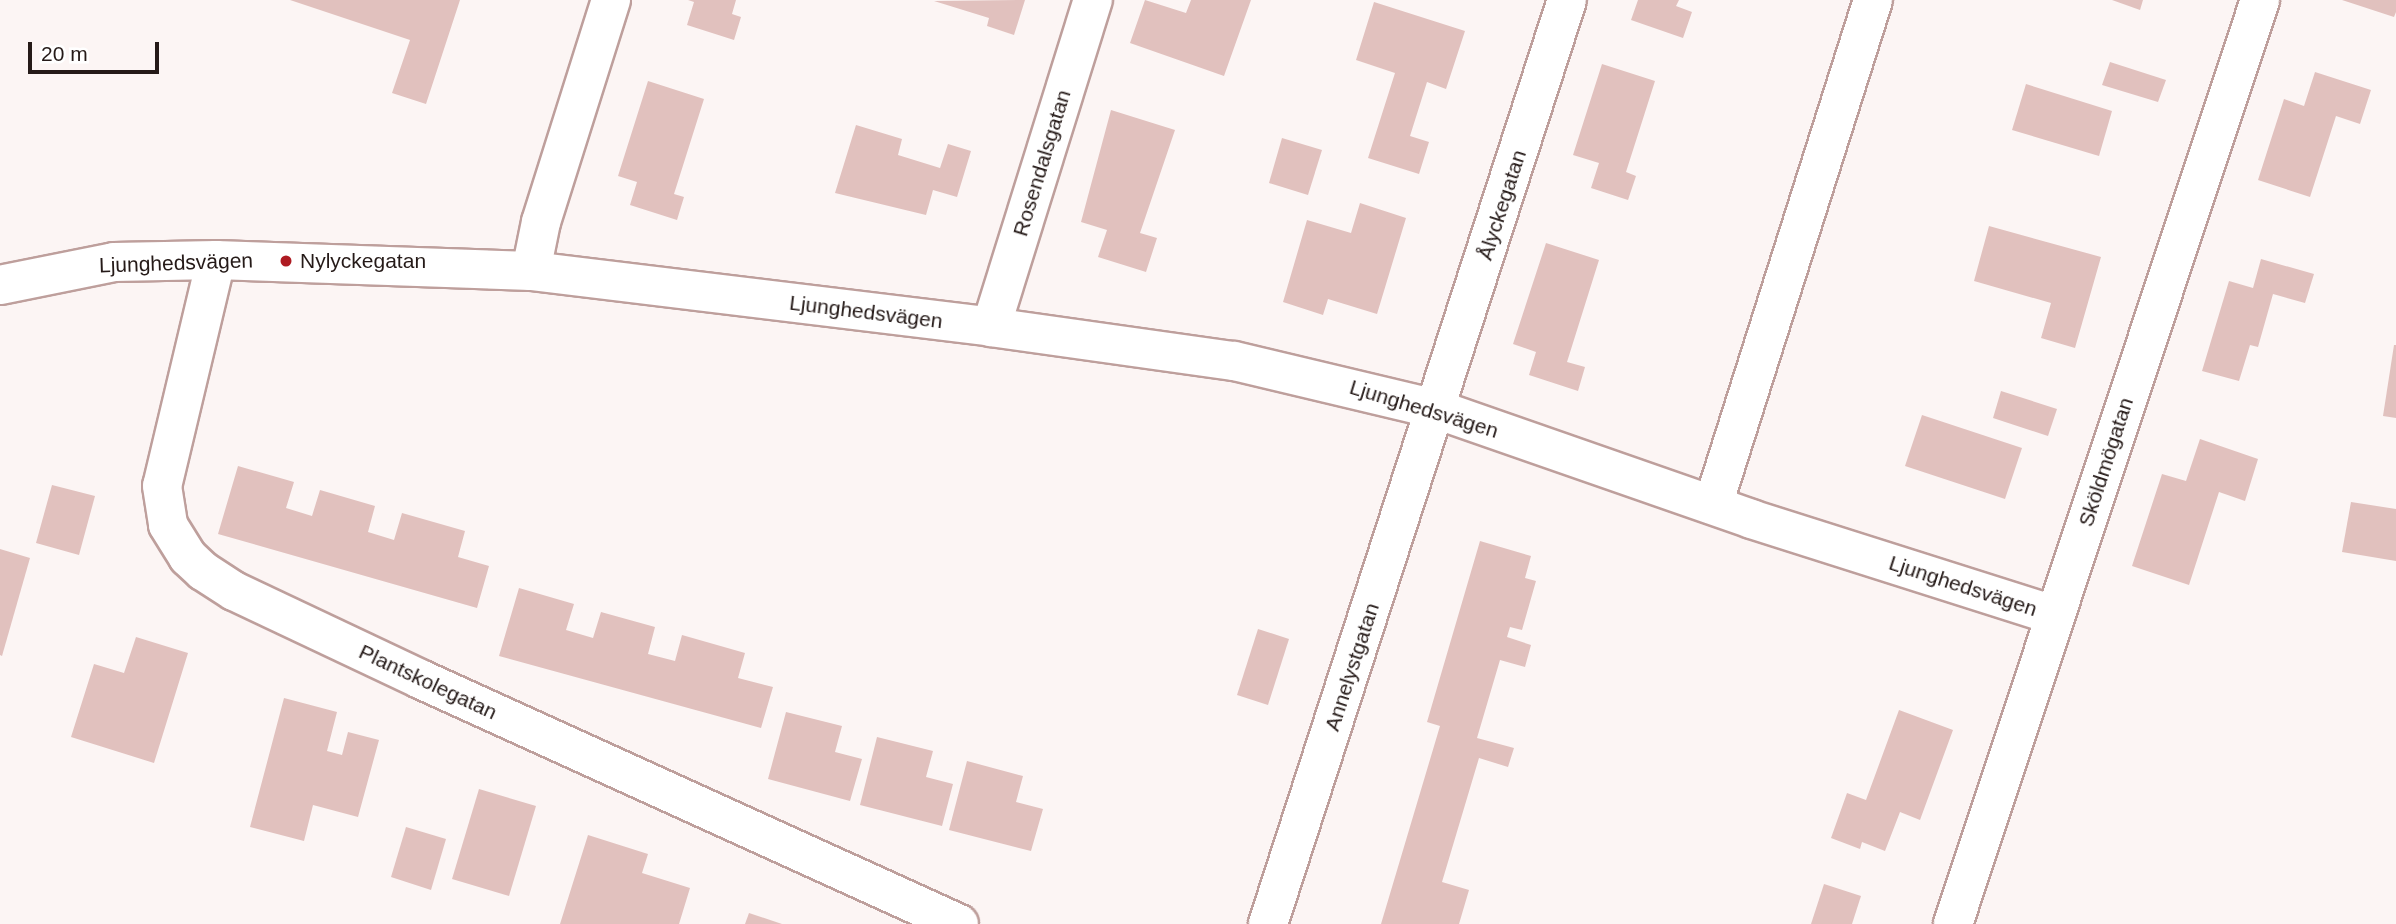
<!DOCTYPE html>
<meta charset="utf-8">
<style>
body{margin:0}
#map{position:relative;width:2396px;height:924px;overflow:hidden;background:#fcf5f4;font-family:Arial,sans-serif}
div>[style]{position:absolute}
.building>*{inset:0;background:#e1c1be}
.roads{filter:drop-shadow(2px 0 #be9f9c) drop-shadow(-2px 0 #be9f9c) drop-shadow(0 2px #be9f9c) drop-shadow(0 -2px #be9f9c)}
.minor>*{height:38px;margin:-19px;padding:0 19px;transform-origin:19px;border-radius:19px;background:#fff}
.dots>*{width:19px;height:19px;translate:-50% -50%;box-sizing:border-box;border:4px solid #fff;border-radius:50%}
span{translate:-50% -50%;white-space:nowrap;text-align:center;line-height:1.15;-webkit-text-stroke:5px #fff;paint-order:stroke}
.street-label{font-size:21px;color:#251a18}
.poi-label{font-size:21px;color:#251a18}
.left{translate:0 -50%;text-align:left}
.scale{position:absolute;left:28px;top:42px;width:131px;height:32px;box-sizing:border-box;border:4px solid #251a18;border-top:0;padding-left:9px;font-size:21px;line-height:24px;white-space:nowrap;color:#251a18;-webkit-text-stroke:5px #fff;paint-order:stroke}
</style>
<div id="map">
<div class="building">
<div style="clip-path:polygon(290px 0,460px 0,426px 104px,392px 93px,410px 40px)"></div>
<div style="clip-path:polygon(688px 0,736px 0,732px 14px,741px 17px,734px 40px,687px 25px,694px 2px)"></div>
<div style="clip-path:polygon(1025px 0,1014px 35px,987px 26px,989px 18px,934px 1px)"></div>
<div style="clip-path:polygon(1145px 0,1186px 13px,1191px 0,1251px 0,1224px 76px,1130px 43px)"></div>
<div style="clip-path:polygon(1638px 0,1679px 0,1676px 6px,1692px 12px,1683px 38px,1631px 20px)"></div>
<div style="clip-path:polygon(2112px 0,2143px 0,2140px 10px)"></div>
<div style="clip-path:polygon(2342px 0,2396px 0,2396px 12px,2394px 17px)"></div>
<div style="clip-path:polygon(1374px 2px,1465px 31px,1446px 89px,1427px 82px,1410px 136px,1429px 142px,1419px 174px,1368px 158px,1395px 73px,1356px 60px)"></div>
<div style="clip-path:polygon(2110px 62px,2166px 80px,2158px 102px,2102px 85px)"></div>
<div style="clip-path:polygon(1602px 64px,1655px 81px,1626px 172px,1636px 176px,1628px 200px,1591px 188px,1599px 163px,1573px 155px)"></div>
<div style="clip-path:polygon(2315px 72px,2371px 90px,2360px 124px,2336px 116px,2310px 197px,2258px 180px,2284px 99px,2304px 106px)"></div>
<div style="clip-path:polygon(648px 81px,704px 99px,674px 194px,684px 197px,677px 220px,630px 205px,637px 182px,618px 176px)"></div>
<div style="clip-path:polygon(2026px 84px,2112px 111px,2099px 156px,2012px 130px)"></div>
<div style="clip-path:polygon(1111px 110px,1175px 130px,1140px 233px,1157px 238px,1146px 272px,1098px 257px,1107px 230px,1081px 222px)"></div>
<div style="clip-path:polygon(856px 125px,902px 139px,898px 155px,940px 168px,948px 144px,971px 151px,957px 197px,933px 190px,926px 215px,835px 193px)"></div>
<div style="clip-path:polygon(1282px 138px,1322px 150px,1308px 195px,1269px 183px)"></div>
<div style="clip-path:polygon(1360px 203px,1406px 218px,1377px 314px,1328px 299px,1323px 315px,1283px 302px,1307px 220px,1351px 233px)"></div>
<div style="clip-path:polygon(1989px 226px,2101px 257px,2075px 348px,2041px 338px,2051px 303px,1974px 281px)"></div>
<div style="clip-path:polygon(1546px 243px,1599px 260px,1567px 362px,1585px 367px,1578px 391px,1529px 375px,1536px 352px,1513px 344px)"></div>
<div style="clip-path:polygon(2261px 259px,2314px 274px,2305px 303px,2273px 294px,2258px 347px,2250px 345px,2239px 381px,2202px 371px,2229px 281px,2253px 288px)"></div>
<div style="clip-path:polygon(2394px 345px,2396px 345px,2396px 418px,2383px 416px)"></div>
<div style="clip-path:polygon(2001px 391px,2057px 409px,2048px 436px,1993px 418px)"></div>
<div style="clip-path:polygon(1922px 415px,2022px 448px,2005px 499px,1905px 466px)"></div>
<div style="clip-path:polygon(2200px 439px,2258px 459px,2245px 501px,2219px 492px,2189px 585px,2132px 566px,2162px 474px,2186px 481px)"></div>
<div style="clip-path:polygon(238px 466px,294px 482px,286px 508px,312px 516px,320px 490px,375px 506px,368px 532px,394px 540px,402px 513px,465px 531px,458px 557px,489px 566px,477px 608px,218px 534px)"></div>
<div style="clip-path:polygon(52px 485px,95px 496px,79px 555px,36px 543px)"></div>
<div style="clip-path:polygon(2351px 502px,2396px 509px,2396px 561px,2342px 552px)"></div>
<div style="clip-path:polygon(1480px 541px,1531px 556px,1525px 578px,1536px 581px,1522px 630px,1510px 627px,1507px 637px,1531px 645px,1525px 667px,1500px 660px,1477px 738px,1514px 748px,1508px 767px,1479px 758px,1442px 882px,1469px 890px,1459px 924px,1381px 924px,1440px 726px,1427px 722px)"></div>
<div style="clip-path:polygon(0 549px,30px 558px,2px 656px,0 655px)"></div>
<div style="clip-path:polygon(519px 588px,574px 604px,566px 630px,593px 638px,601px 612px,655px 627px,648px 654px,675px 661px,682px 635px,745px 653px,738px 678px,773px 687px,761px 728px,499px 656px)"></div>
<div style="clip-path:polygon(1258px 629px,1289px 639px,1268px 705px,1237px 695px)"></div>
<div style="clip-path:polygon(136px 637px,188px 653px,154px 763px,71px 737px,94px 664px,124px 673px)"></div>
<div style="clip-path:polygon(284px 698px,337px 712px,327px 751px,342px 755px,348px 732px,379px 740px,358px 817px,313px 805px,304px 841px,250px 827px)"></div>
<div style="clip-path:polygon(1899px 710px,1953px 730px,1920px 820px,1900px 812px,1885px 851px,1862px 842px,1860px 849px,1831px 838px,1847px 793px,1866px 800px)"></div>
<div style="clip-path:polygon(786px 712px,842px 726px,835px 752px,862px 759px,850px 801px,768px 779px)"></div>
<div style="clip-path:polygon(877px 737px,933px 751px,926px 777px,953px 784px,942px 826px,860px 805px)"></div>
<div style="clip-path:polygon(967px 761px,1023px 776px,1016px 802px,1043px 809px,1031px 851px,949px 830px)"></div>
<div style="clip-path:polygon(479px 789px,536px 806px,509px 896px,452px 879px)"></div>
<div style="clip-path:polygon(406px 827px,446px 839px,431px 890px,391px 877px)"></div>
<div style="clip-path:polygon(588px 835px,648px 854px,642px 873px,690px 888px,679px 924px,560px 924px)"></div>
<div style="clip-path:polygon(1824px 884px,1861px 896px,1852px 924px,1811px 924px)"></div>
<div style="clip-path:polygon(749px 913px,782px 924px,745px 924px)"></div>
</div>
<div class="roads">
<div class="minor">
<div style="left:216px;top:260px;width:232px;rotate:103.4deg"></div>
<div style="left:162px;top:486px;width:39px;rotate:81deg"></div>
<div style="left:168px;top:525px;width:38px;rotate:58deg"></div>
<div style="left:188px;top:557px;width:21px;rotate:43deg"></div>
<div style="left:203px;top:571px;width:37px;rotate:33deg"></div>
<div style="left:234px;top:591px;width:206px;rotate:25.3deg"></div>
<div style="left:420px;top:679px;width:592px;rotate:24.44deg"></div>
<div style="left:531px;top:271px;width:50px;rotate:-78.5deg"></div>
<div style="left:541px;top:222px;width:233px;rotate:-72.5deg"></div>
<div style="left:0;top:285px;width:116px;rotate:-11.4deg"></div>
<div style="left:114px;top:262px;width:102px;rotate:-1.1deg"></div>
<div style="left:216px;top:260px;width:315px;rotate:2deg"></div>
<div style="left:531px;top:271px;width:463px;rotate:6.9deg"></div>
<div style="left:991px;top:327px;width:245px;rotate:8deg"></div>
<div style="left:1234px;top:361px;width:208px;rotate:13.4deg"></div>
<div style="left:1436px;top:409px;width:334px;rotate:19.2deg"></div>
<div style="left:1751px;top:519px;width:318px;rotate:17.6deg"></div>
<div style="left:991px;top:327px;width:343px;rotate:-72.7deg"></div>
<div style="left:1713px;top:505px;width:530px;rotate:-72.42deg"></div>
<div style="left:1268px;top:924px;width:971px;rotate:-72.07deg"></div>
<div style="left:1953px;top:924px;width:974px;rotate:-71.62deg"></div>
</div>
</div>
<div class="dots">
<div style="left:286px;top:261px;background:#ae1b22"></div>
</div>
<div class="street-label">
<span style="left:1042px;top:163px;rotate:-73deg">Rosendalsgatan</span>
<span style="left:1502px;top:205px;rotate:-72deg">Ålyckegatan</span>
<span style="left:176px;top:263px;rotate:-2deg">Ljunghedsvägen</span>
<span style="left:866px;top:312px;rotate:7deg">Ljunghedsvägen</span>
<span style="left:1424px;top:409px;rotate:17deg">Ljunghedsvägen</span>
<span style="left:2106px;top:462px;rotate:-72deg">Sköldmögatan</span>
<span style="left:1963px;top:586px;rotate:18deg">Ljunghedsvägen</span>
<span style="left:1352px;top:667px;rotate:-72deg">Annelystgatan</span>
<span style="left:428px;top:682px;rotate:25deg">Plantskolegatan</span>
</div>
<div class="poi-label">
<span class="left" style="left:300px;top:261px">Nylyckegatan</span>
</div>
<div class="scale">20 m</div>
</div>
